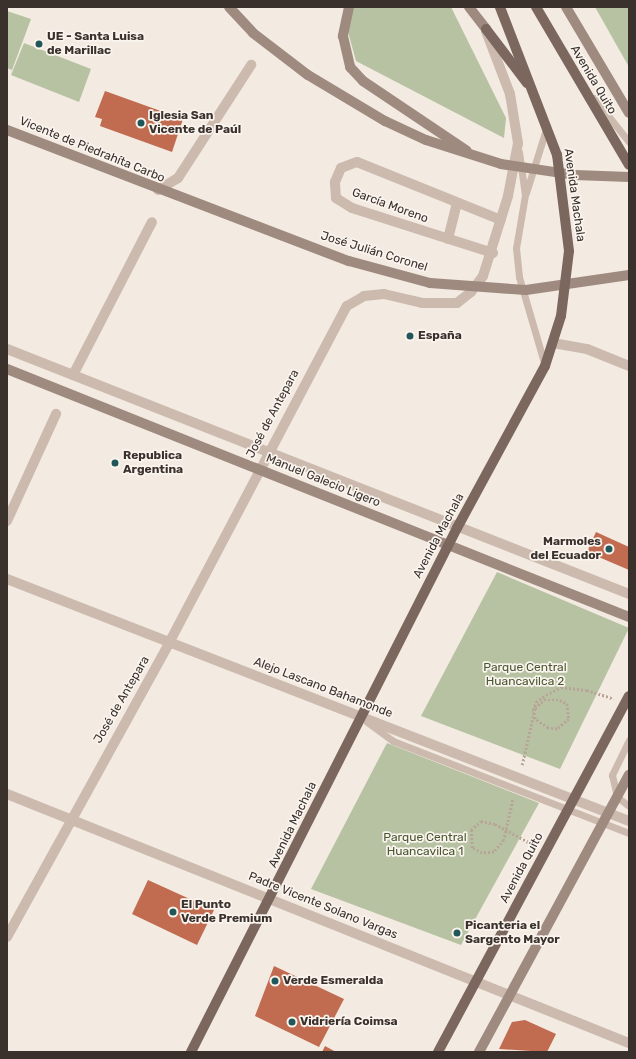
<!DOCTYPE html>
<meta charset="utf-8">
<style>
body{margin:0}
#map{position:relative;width:636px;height:1059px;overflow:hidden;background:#f3eae1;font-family:Rubik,sans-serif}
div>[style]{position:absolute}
.green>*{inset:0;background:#b7c2a2}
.building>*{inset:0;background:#c16b51}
.path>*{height:2.5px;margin-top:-1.25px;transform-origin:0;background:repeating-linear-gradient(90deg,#b7a497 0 2px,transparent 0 4px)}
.lane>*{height:7px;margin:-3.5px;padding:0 3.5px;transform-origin:3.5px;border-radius:3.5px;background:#cbbaad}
.street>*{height:10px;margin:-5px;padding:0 5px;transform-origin:5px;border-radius:5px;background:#cbbaad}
.secondary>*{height:10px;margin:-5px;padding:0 5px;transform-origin:5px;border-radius:5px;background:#9f8a7f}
.primary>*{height:10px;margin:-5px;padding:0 5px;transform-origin:5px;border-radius:5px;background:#7b675d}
.dots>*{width:11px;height:11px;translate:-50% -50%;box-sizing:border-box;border:2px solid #faf4ee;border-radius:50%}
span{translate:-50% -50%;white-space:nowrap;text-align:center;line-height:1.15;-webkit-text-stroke:3.5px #faf4ee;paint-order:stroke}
.poi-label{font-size:12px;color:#3a302c;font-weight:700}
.left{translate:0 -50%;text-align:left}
.right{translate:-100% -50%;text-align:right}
.street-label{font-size:12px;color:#3a302c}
.park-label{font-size:12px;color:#495730}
.frame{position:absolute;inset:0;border:8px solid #3a302c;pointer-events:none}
</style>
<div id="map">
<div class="green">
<div style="clip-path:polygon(352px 7px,451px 7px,506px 118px,504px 138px,356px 61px,348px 32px)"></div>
<div style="clip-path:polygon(595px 7px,629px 7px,629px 67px)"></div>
<div style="clip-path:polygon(7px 11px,31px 19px,12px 70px,7px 68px)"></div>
<div style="clip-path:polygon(24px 43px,91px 69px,79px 102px,11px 75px)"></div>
<div style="clip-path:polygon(497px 572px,629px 628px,560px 769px,421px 716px)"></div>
<div style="clip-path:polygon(387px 743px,539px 803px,461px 945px,311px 889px)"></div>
</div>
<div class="building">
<div style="clip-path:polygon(105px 91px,183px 119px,172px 152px,100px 126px,102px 119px,95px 117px)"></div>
<div style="clip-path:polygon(596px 532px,629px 547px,629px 570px,587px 552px)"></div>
<div style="clip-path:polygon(148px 880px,214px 910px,197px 945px,132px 914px)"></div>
<div style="clip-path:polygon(274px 966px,344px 999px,319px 1047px,255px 1016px)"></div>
<div style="clip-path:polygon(525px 1020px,556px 1034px,547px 1052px,499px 1049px,512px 1022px)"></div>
<div style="clip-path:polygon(325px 1046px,336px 1052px,322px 1052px)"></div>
</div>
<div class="path">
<div style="left:438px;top:7px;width:5px"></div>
<div style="left:522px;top:765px;width:58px;rotate:-77.2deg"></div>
<div style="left:535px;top:708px;width:12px;rotate:-42deg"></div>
<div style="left:544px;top:700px;width:16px"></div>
<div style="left:560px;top:700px;width:8px;rotate:30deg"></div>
<div style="left:567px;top:704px;width:15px;rotate:82deg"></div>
<div style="left:569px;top:719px;width:16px;rotate:140deg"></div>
<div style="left:557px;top:729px;width:9px;rotate:-174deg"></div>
<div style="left:548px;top:728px;width:16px;rotate:-145deg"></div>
<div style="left:535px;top:719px;width:9px;rotate:-103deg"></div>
<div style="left:533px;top:710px;width:9px;rotate:-69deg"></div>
<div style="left:536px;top:702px;width:12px;rotate:-35deg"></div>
<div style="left:546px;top:695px;width:17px;rotate:-28deg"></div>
<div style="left:561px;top:687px;width:26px;rotate:7deg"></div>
<div style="left:587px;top:690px;width:28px;rotate:18deg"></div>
<div style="left:513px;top:800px;width:41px;rotate:102.7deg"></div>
<div style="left:504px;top:840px;width:16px;rotate:130deg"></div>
<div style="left:494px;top:852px;width:12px;rotate:175deg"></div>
<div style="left:482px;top:853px;width:11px;rotate:-153deg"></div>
<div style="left:472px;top:848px;width:18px;rotate:-93deg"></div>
<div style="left:471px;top:830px;width:13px;rotate:-42deg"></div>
<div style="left:481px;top:821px;width:14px;rotate:12deg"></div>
<div style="left:495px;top:824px;width:44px;rotate:28.3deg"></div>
</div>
<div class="lane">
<div style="left:594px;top:98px;width:56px;rotate:51.5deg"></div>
<div style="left:519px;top:152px;width:43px;rotate:82.1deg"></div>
<div style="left:525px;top:195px;width:54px;rotate:99.6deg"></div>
<div style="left:516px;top:248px;width:29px;rotate:84deg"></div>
<div style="left:519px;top:277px;width:93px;rotate:73.7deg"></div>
<div style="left:526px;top:193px;width:70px;rotate:-72.6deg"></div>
<div style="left:367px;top:722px;width:32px;rotate:36deg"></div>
<div style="left:393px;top:741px;width:253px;rotate:21.3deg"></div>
<div style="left:629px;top:740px;width:39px;rotate:116deg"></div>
<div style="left:612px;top:775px;width:23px;rotate:77deg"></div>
<div style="left:617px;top:797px;width:15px;rotate:37deg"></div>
</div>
<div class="street">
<div style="left:158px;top:190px;width:23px;rotate:-31deg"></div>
<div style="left:178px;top:178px;width:135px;rotate:-57.1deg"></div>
<div style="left:448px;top:239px;width:36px;rotate:-76deg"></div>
<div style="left:493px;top:253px;width:148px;rotate:-162.3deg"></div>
<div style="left:352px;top:208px;width:19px;rotate:-148deg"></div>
<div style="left:336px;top:198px;width:16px;rotate:-94deg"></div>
<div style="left:335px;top:182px;width:15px;rotate:-67deg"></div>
<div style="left:341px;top:168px;width:17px;rotate:-21deg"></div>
<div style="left:357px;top:162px;width:155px;rotate:21.9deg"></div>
<div style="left:553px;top:343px;width:35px;rotate:10deg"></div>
<div style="left:587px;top:349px;width:45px;rotate:22deg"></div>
<div style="left:7px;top:349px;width:669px;rotate:21.5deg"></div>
<div style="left:73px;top:375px;width:172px;rotate:-62.7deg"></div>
<div style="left:7px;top:521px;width:118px;rotate:-65.4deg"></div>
<div style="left:7px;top:579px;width:667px;rotate:21.26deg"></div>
<div style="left:7px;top:794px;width:670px;rotate:21.82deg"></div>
<div style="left:7px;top:937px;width:336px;rotate:-61.1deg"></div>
<div style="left:169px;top:643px;width:381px;rotate:-62.2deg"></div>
<div style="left:347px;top:306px;width:20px;rotate:-30deg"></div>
<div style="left:364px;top:296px;width:20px;rotate:-6deg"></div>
<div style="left:384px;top:294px;width:39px;rotate:13deg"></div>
<div style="left:422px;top:303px;width:35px"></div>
<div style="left:457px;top:303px;width:18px;rotate:-38deg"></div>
<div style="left:471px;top:292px;width:20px;rotate:-53deg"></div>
<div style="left:483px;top:276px;width:84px;rotate:-72.6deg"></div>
<div style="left:508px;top:196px;width:54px;rotate:-79.3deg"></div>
<div style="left:518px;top:143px;width:50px;rotate:-99.3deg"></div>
<div style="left:510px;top:94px;width:67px;rotate:-110.9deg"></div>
</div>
<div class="secondary">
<div style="left:229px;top:7px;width:35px;rotate:47deg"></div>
<div style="left:253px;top:33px;width:69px;rotate:37.4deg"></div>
<div style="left:308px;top:75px;width:90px;rotate:30.9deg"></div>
<div style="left:385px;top:121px;width:45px;rotate:24.9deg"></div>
<div style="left:426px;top:140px;width:79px;rotate:17.7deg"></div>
<div style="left:501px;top:164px;width:75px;rotate:8.5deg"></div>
<div style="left:575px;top:175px;width:54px;rotate:2.1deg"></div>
<div style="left:349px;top:7px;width:30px;rotate:102deg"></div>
<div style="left:343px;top:36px;width:32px;rotate:77deg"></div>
<div style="left:350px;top:67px;width:19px;rotate:47deg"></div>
<div style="left:363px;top:81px;width:125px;rotate:33.9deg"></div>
<div style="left:469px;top:7px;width:28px;rotate:52deg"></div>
<div style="left:566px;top:7px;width:123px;rotate:59.3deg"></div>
<div style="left:7px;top:130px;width:366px;rotate:21deg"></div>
<div style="left:349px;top:261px;width:84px;rotate:15.2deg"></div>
<div style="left:430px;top:283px;width:96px;rotate:4.2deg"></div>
<div style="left:526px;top:290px;width:104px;rotate:-8.3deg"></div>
<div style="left:7px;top:369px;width:670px;rotate:21.74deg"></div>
<div style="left:479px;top:1052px;width:315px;rotate:-61.6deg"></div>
</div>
<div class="primary">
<div style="left:536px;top:7px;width:183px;rotate:59.5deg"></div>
<div style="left:486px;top:29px;width:68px;rotate:52.8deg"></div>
<div style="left:191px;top:1052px;width:588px;rotate:-63.09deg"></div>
<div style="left:457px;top:528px;width:184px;rotate:-61.5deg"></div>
<div style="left:545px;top:366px;width:52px;rotate:-72.3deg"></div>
<div style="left:561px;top:316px;width:65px;rotate:-83deg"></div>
<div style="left:569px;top:251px;width:97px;rotate:-97.1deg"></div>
<div style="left:557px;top:155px;width:159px;rotate:-111.1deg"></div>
<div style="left:438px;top:1052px;width:404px;rotate:-61.8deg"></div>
</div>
<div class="dots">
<div style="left:39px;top:44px;background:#22575a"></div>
<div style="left:141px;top:123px;background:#22575a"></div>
<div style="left:410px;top:336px;background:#22575a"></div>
<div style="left:115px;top:463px;background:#22575a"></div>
<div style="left:609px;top:549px;background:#22575a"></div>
<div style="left:173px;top:912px;background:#22575a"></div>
<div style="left:457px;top:933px;background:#22575a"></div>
<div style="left:275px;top:981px;background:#22575a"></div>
<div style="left:292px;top:1022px;background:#22575a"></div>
</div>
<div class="poi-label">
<span class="left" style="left:47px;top:44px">UE - Santa Luisa<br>de Marillac</span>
<span class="left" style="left:149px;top:123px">Iglesia San<br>Vicente de Paúl</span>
<span class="left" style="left:418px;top:336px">España</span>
<span class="left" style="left:123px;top:463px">Republica<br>Argentina</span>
<span class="right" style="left:601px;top:549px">Marmoles<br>del Ecuador</span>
<span class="left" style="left:181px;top:912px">El Punto<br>Verde Premium</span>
<span class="left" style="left:465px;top:933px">Picanteria el<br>Sargento Mayor</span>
<span class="left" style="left:283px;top:981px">Verde Esmeralda</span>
<span class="left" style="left:300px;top:1022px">Vidriería Coimsa</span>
</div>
<div class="street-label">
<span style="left:593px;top:80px;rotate:59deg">Avenida Quito</span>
<span style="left:92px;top:150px;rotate:22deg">Vicente de Piedrahíta Carbo</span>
<span style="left:574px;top:195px;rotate:82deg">Avenida Machala</span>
<span style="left:390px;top:206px;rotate:20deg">García Moreno</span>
<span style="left:374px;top:252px;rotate:17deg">José Julián Coronel</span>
<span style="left:273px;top:414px;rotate:-62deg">José de Antepara</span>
<span style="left:323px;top:481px;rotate:22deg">Manuel Galecio Ligero</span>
<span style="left:439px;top:536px;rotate:-62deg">Avenida Machala</span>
<span style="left:323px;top:688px;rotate:21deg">Alejo Lascano Bahamonde</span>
<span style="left:122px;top:700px;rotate:-60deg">José de Antepara</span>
<span style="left:293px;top:825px;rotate:-64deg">Avenida Machala</span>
<span style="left:522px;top:868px;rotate:-62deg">Avenida Quito</span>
<span style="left:323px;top:906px;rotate:22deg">Padre Vicente Solano Vargas</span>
</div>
<div class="park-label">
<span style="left:525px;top:675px">Parque Central<br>Huancavilca 2</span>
<span style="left:425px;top:845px">Parque Central<br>Huancavilca 1</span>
</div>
<div class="frame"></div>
</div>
